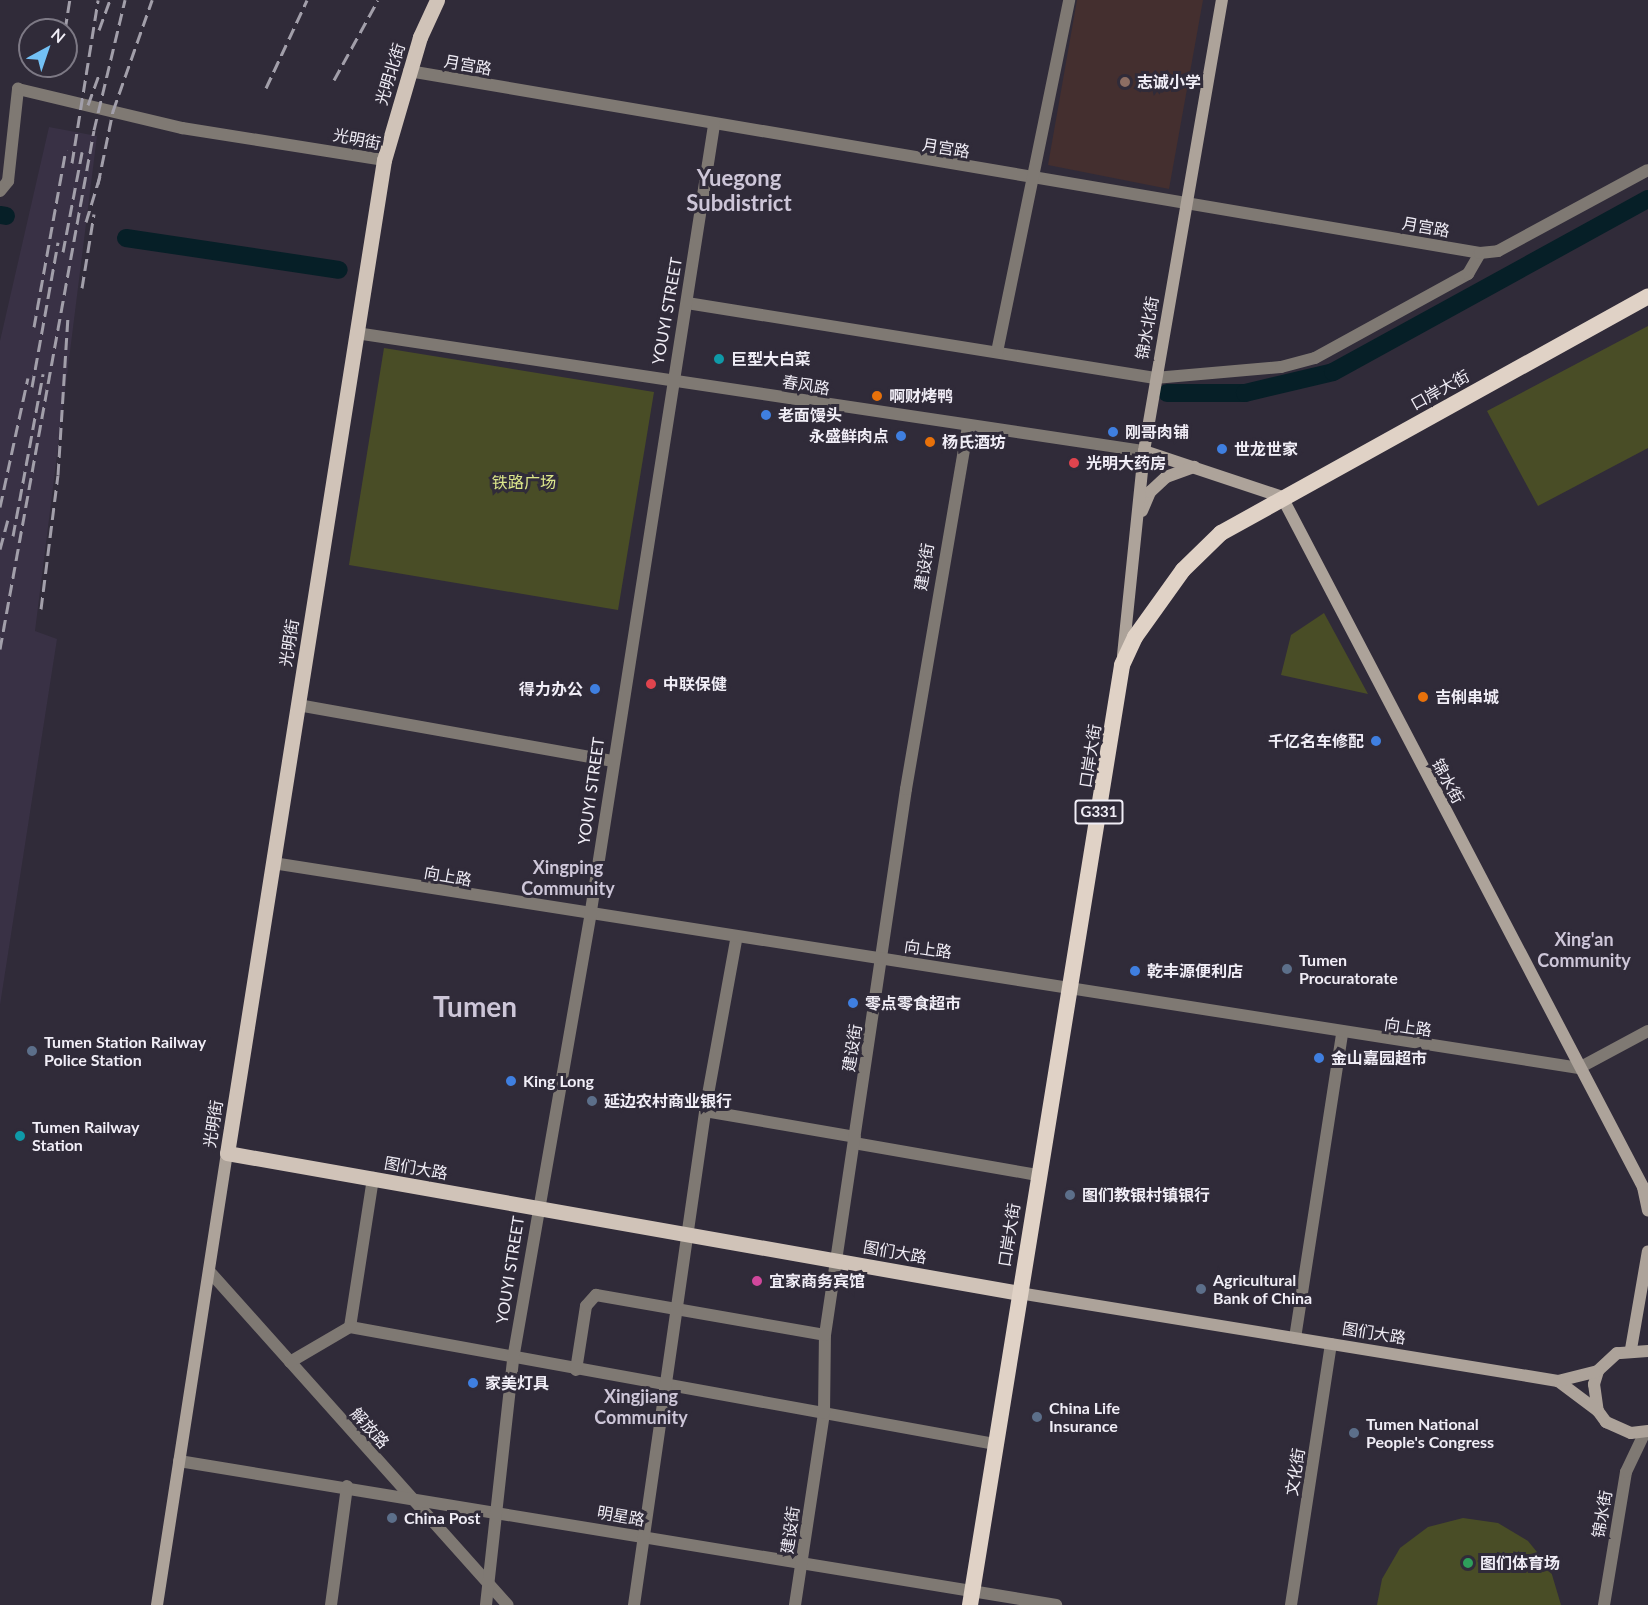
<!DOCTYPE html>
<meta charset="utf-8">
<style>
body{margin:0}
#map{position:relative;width:1648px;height:1605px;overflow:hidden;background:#302b39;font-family:Lato,"Noto Sans SC",sans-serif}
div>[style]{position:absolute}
.built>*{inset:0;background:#393145}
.education>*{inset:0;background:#442f2f}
.green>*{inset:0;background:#494d26}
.river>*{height:18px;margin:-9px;padding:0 9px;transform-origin:9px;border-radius:9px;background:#061f27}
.minor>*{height:12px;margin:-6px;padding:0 6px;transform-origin:6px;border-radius:6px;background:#7f7973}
.tertiary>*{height:12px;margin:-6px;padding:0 6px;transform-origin:6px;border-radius:6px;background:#7f7973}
.secondary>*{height:12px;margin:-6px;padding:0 6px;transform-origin:6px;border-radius:6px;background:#ada39a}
.primary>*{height:15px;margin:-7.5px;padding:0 7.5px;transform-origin:7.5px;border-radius:7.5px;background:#d0c3b8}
.trunk>*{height:16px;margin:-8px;padding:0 8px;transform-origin:8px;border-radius:8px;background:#e0d2c6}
.rail>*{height:3px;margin-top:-1.5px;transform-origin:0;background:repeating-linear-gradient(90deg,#a29faa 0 12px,transparent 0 18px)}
.dots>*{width:16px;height:16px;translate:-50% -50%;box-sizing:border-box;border:3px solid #302b39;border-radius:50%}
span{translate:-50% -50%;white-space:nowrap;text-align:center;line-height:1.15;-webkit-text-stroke:6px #302b39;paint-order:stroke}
.shield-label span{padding:2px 4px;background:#302b39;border:2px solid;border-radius:4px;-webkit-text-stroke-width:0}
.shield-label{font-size:15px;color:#f0edf6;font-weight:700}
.street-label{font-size:16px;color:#f0edf6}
.poi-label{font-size:16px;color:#f0edf6;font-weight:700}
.left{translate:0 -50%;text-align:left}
.right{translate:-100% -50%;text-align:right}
.park-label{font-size:16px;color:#dce68b}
.neighbourhood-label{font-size:18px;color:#cdc6d8;font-weight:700}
.district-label{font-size:22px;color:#cdc6d8;font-weight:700}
.town-label{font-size:28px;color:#cdc6d8;font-weight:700}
.north{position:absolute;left:18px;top:18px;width:60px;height:60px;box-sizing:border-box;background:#302b39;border:2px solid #7d7985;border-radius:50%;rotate:40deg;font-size:16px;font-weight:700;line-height:24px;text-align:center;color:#f0edf6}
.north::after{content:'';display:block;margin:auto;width:21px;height:27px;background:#73c1f5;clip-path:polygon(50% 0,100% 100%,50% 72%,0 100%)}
</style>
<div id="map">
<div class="built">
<div style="clip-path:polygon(49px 127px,97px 136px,35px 631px,57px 639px,0 1005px,0 341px)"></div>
</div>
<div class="education">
<div style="clip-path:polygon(1077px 0,1203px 0,1169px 189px,1048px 165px)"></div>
</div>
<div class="green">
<div style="clip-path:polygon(1648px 326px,1648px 448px,1538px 506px,1487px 411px)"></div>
<div style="clip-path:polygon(384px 348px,654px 392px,618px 610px,349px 565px)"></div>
<div style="clip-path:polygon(1324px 613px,1368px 694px,1281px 675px,1291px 635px)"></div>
<div style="clip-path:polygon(1463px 1518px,1498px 1523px,1528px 1541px,1550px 1568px,1561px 1605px,1377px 1605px,1382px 1579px,1400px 1548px,1428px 1527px)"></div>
</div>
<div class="river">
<div style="left:0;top:215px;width:6px;rotate:9deg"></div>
<div style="left:126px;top:238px;width:215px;rotate:8.5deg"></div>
<div style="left:1167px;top:393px;width:78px"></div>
<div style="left:1245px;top:393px;width:90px;rotate:-13.4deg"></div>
<div style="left:1333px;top:372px;width:359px;rotate:-28.8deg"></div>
</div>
<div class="minor">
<div style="left:409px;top:71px;width:1086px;rotate:9.64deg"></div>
<div style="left:687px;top:303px;width:474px;rotate:9.1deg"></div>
<div style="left:1155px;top:378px;width:126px;rotate:-5deg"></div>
<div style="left:1281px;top:367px;width:35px;rotate:-15deg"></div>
<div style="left:1315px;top:358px;width:175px;rotate:-28.8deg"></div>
<div style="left:1468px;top:274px;width:24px;rotate:-60deg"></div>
<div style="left:1480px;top:253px;width:18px;rotate:-6deg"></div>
<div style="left:1498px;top:251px;width:170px;rotate:-28.4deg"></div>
<div style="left:997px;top:352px;width:359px;rotate:-78.4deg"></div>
<div style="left:298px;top:705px;width:319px;rotate:10.1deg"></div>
<div style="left:705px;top:1111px;width:152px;rotate:9.8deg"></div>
<div style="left:854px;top:1143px;width:186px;rotate:9.9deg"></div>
<div style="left:209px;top:1271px;width:448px;rotate:48.2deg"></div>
<div style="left:350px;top:1327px;width:656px;rotate:10.28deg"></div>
<div style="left:1295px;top:1338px;width:308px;rotate:-81.2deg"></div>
<div style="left:290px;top:1362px;width:69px;rotate:-30.3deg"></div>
<div style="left:350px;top:1327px;width:151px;rotate:-81.2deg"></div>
<div style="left:576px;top:1370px;width:65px;rotate:-81.1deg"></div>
<div style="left:586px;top:1306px;width:15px;rotate:-48deg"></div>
<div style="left:596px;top:1295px;width:232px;rotate:9.9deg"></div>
<div style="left:179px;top:1461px;width:889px;rotate:9.32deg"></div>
<div style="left:331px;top:1605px;width:120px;rotate:-82.3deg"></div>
<div style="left:634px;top:1605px;width:499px;rotate:-81.8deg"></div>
<div style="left:705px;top:1111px;width:174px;rotate:-79.7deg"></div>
<div style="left:795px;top:1605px;width:194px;rotate:-81.4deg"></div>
<div style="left:824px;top:1413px;width:78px;rotate:-89.3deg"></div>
<div style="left:825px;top:1335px;width:552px;rotate:-81.56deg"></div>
<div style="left:906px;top:789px;width:367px;rotate:-80.3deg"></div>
<div style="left:1291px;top:1605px;width:264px;rotate:-81.3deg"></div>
</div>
<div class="tertiary">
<div style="left:0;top:191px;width:13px;rotate:-51deg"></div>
<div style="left:8px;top:181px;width:93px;rotate:-83.8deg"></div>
<div style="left:18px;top:89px;width:169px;rotate:13.4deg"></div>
<div style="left:182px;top:128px;width:205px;rotate:9deg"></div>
<div style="left:356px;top:333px;width:797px;rotate:8.52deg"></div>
<div style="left:273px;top:863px;width:1322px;rotate:8.92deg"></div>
<div style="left:1579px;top:1068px;width:78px;rotate:-28.2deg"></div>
<div style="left:486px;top:1605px;width:247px;rotate:-83.7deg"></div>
<div style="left:513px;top:1359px;width:449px;rotate:-80.1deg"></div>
<div style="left:590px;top:917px;width:802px;rotate:-81.1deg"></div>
<div style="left:1604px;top:1605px;width:135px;rotate:-80.6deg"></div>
<div style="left:1626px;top:1472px;width:44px;rotate:-64.6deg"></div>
</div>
<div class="secondary">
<div style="left:1144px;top:451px;width:145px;rotate:18.4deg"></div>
<div style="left:1282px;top:497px;width:779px;rotate:62.38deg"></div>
<div style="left:1643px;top:1187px;width:24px;rotate:78deg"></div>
<div style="left:1142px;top:511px;width:21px;rotate:-67deg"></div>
<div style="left:1150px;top:492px;width:22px;rotate:-43deg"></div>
<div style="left:1166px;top:477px;width:30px;rotate:-20deg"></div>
<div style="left:1123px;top:655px;width:205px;rotate:-84.1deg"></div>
<div style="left:1144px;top:451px;width:458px;rotate:-80.2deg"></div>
<div style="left:1019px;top:1293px;width:546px;rotate:9.27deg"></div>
<div style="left:1631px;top:1349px;width:99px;rotate:-80.2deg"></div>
<div style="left:1648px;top:1351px;width:31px;rotate:176deg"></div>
<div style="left:1617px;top:1353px;width:26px;rotate:137deg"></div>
<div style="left:1598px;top:1371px;width:14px;rotate:107deg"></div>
<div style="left:1594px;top:1384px;width:27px;rotate:82deg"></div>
<div style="left:1598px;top:1411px;width:14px;rotate:54deg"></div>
<div style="left:1606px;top:1422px;width:27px;rotate:24deg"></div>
<div style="left:1631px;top:1433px;width:17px;rotate:-7deg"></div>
<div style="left:1598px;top:1411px;width:50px;rotate:-143.1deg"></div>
<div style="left:1558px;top:1381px;width:41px;rotate:-14deg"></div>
<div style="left:157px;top:1605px;width:457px;rotate:-81.2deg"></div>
</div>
<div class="primary">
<div style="left:437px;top:0;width:41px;rotate:114.7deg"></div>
<div style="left:420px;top:37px;width:128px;rotate:106.3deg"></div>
<div style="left:384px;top:160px;width:1005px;rotate:98.98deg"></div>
<div style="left:227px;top:1153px;width:804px;rotate:10.02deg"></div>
</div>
<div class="trunk">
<div style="left:970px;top:1605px;width:952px;rotate:-80.81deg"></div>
<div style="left:1122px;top:665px;width:31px;rotate:-65deg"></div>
<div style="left:1135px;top:637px;width:82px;rotate:-54.4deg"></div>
<div style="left:1183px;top:570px;width:53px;rotate:-44.2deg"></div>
<div style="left:1221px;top:533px;width:488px;rotate:-29deg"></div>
</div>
<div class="rail">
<div style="left:65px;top:30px;width:30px;rotate:-81deg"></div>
<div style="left:99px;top:30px;width:32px;rotate:-70deg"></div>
<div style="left:59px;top:74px;width:8px;rotate:-83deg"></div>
<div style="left:334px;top:80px;width:91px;rotate:-61.2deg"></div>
<div style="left:266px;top:88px;width:97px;rotate:-65deg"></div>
<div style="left:88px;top:105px;width:35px;rotate:-70deg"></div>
<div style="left:72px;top:163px;width:165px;rotate:-80.9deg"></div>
<div style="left:98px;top:184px;width:75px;rotate:-78.4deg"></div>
<div style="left:113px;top:111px;width:118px;rotate:-70.6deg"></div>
<div style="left:86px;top:222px;width:48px;rotate:-73.1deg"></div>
<div style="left:63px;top:252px;width:102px;rotate:-79.2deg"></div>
<div style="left:82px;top:288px;width:75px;rotate:-80.8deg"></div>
<div style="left:34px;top:327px;width:180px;rotate:-79.8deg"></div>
<div style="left:32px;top:387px;width:147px;rotate:-79.8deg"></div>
<div style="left:0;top:507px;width:132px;rotate:-77.8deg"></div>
<div style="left:13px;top:536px;width:165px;rotate:-79.5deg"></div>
<div style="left:0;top:549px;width:30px;rotate:-75deg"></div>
<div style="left:41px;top:609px;width:135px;rotate:-82.8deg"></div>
<div style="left:58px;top:475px;width:158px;rotate:-86.4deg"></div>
<div style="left:0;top:649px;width:527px;rotate:-79.73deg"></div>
<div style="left:94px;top:130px;width:134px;rotate:-76.6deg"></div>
</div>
<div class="dots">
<div style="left:1125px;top:82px;background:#8d6e63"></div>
<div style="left:719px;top:359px;background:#0f9aa8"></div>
<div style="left:877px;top:396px;background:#e8710a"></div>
<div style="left:766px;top:415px;background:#3f7fe0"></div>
<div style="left:1113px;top:432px;background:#3f7fe0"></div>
<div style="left:901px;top:436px;background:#3f7fe0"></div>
<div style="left:930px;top:442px;background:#e8710a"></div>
<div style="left:1222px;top:449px;background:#3f7fe0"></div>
<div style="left:1074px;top:463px;background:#e0444e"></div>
<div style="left:651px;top:684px;background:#e0444e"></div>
<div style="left:595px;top:689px;background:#3f7fe0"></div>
<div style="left:1423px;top:697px;background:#e8710a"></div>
<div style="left:1376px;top:741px;background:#3f7fe0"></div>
<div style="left:1287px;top:969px;background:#5c6f8a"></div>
<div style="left:1135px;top:971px;background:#3f7fe0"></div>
<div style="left:853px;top:1003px;background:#3f7fe0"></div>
<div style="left:32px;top:1051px;background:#5c6f8a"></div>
<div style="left:1319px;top:1058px;background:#3f7fe0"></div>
<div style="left:511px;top:1081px;background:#3f7fe0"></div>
<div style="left:592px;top:1101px;background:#5c6f8a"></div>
<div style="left:20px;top:1136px;background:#0f9aa8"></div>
<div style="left:1070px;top:1195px;background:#5c6f8a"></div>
<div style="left:757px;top:1281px;background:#d1479c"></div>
<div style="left:1201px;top:1289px;background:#5c6f8a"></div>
<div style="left:473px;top:1383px;background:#3f7fe0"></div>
<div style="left:1037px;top:1417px;background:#5c6f8a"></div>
<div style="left:1354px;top:1433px;background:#5c6f8a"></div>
<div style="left:392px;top:1518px;background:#5c6f8a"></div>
<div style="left:1468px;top:1563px;background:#2e9e5b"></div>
</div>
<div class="shield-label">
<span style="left:1099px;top:812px">G331</span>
</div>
<div class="street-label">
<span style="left:468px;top:65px;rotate:10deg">月宫路</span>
<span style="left:390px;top:74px;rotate:-73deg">光明北街</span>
<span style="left:357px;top:139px;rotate:11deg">光明街</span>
<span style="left:946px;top:148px;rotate:9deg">月宫路</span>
<span style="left:1426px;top:227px;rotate:10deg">月宫路</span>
<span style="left:667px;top:311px;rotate:-80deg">YOUYI STREET</span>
<span style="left:1147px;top:328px;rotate:-80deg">锦水北街</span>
<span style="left:806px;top:385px;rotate:9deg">春风路</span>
<span style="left:1440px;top:390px;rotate:-29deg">口岸大街</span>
<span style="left:924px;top:567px;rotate:-81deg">建设街</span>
<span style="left:289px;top:643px;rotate:-81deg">光明街</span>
<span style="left:1090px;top:756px;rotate:-81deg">口岸大街</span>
<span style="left:1448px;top:781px;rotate:62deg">锦水街</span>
<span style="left:591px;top:791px;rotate:-82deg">YOUYI STREET</span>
<span style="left:448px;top:876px;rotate:10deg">向上路</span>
<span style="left:928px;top:949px;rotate:8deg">向上路</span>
<span style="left:1408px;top:1027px;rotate:8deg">向上路</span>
<span style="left:852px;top:1048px;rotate:-81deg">建设街</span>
<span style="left:213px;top:1124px;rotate:-81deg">光明街</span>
<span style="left:416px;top:1168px;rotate:10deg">图们大路</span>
<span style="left:1009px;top:1235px;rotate:-81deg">口岸大街</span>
<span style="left:895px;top:1252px;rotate:10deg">图们大路</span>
<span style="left:510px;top:1270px;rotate:-81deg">YOUYI STREET</span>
<span style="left:1374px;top:1333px;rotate:9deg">图们大路</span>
<span style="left:370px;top:1428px;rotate:48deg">解放路</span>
<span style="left:1295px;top:1472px;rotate:-81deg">文化街</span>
<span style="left:1602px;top:1514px;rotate:-80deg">锦水街</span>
<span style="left:621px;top:1516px;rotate:10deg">明星路</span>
<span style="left:790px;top:1530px;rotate:-82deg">建设街</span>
</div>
<div class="poi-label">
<span class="left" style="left:1137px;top:82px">志诚小学</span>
<span class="left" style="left:731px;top:359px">巨型大白菜</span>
<span class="left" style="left:889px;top:396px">啊财烤鸭</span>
<span class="left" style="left:778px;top:415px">老面馒头</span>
<span class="left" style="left:1125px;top:432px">刚哥肉铺</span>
<span class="right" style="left:889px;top:436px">永盛鲜肉点</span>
<span class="left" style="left:942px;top:442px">杨氏酒坊</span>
<span class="left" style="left:1234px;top:449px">世龙世家</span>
<span class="left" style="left:1086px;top:463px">光明大药房</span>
<span class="left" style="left:663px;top:684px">中联保健</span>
<span class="right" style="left:583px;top:689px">得力办公</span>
<span class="left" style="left:1435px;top:697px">吉俐串城</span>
<span class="right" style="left:1364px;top:741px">千亿名车修配</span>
<span class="left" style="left:1299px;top:969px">Tumen<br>Procuratorate</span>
<span class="left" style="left:1147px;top:971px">乾丰源便利店</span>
<span class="left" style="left:865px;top:1003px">零点零食超市</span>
<span class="left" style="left:44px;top:1051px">Tumen Station Railway<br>Police Station</span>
<span class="left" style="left:1331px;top:1058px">金山嘉园超市</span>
<span class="left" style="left:523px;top:1081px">King Long</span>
<span class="left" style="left:604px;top:1101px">延边农村商业银行</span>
<span class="left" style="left:32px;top:1136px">Tumen Railway<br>Station</span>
<span class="left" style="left:1082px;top:1195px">图们教银村镇银行</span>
<span class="left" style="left:1213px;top:1289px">Agricultural<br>Bank of China</span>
<span class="left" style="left:769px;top:1281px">宜家商务宾馆</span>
<span class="left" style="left:485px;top:1383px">家美灯具</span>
<span class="left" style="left:1049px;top:1417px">China Life<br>Insurance</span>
<span class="left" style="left:1366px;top:1433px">Tumen National<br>People's Congress</span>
<span class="left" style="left:404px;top:1518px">China Post</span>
<span class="left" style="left:1480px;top:1563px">图们体育场</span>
</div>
<div class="park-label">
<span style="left:524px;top:482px">铁路广场</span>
</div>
<div class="neighbourhood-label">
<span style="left:568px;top:878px">Xingping<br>Community</span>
<span style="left:1584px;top:950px">Xing'an<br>Community</span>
<span style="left:641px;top:1407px">Xingjiang<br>Community</span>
</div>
<div class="district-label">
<span style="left:739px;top:190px">Yuegong<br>Subdistrict</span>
</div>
<div class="town-label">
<span style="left:475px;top:1006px">Tumen</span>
</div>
<div class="north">N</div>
</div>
